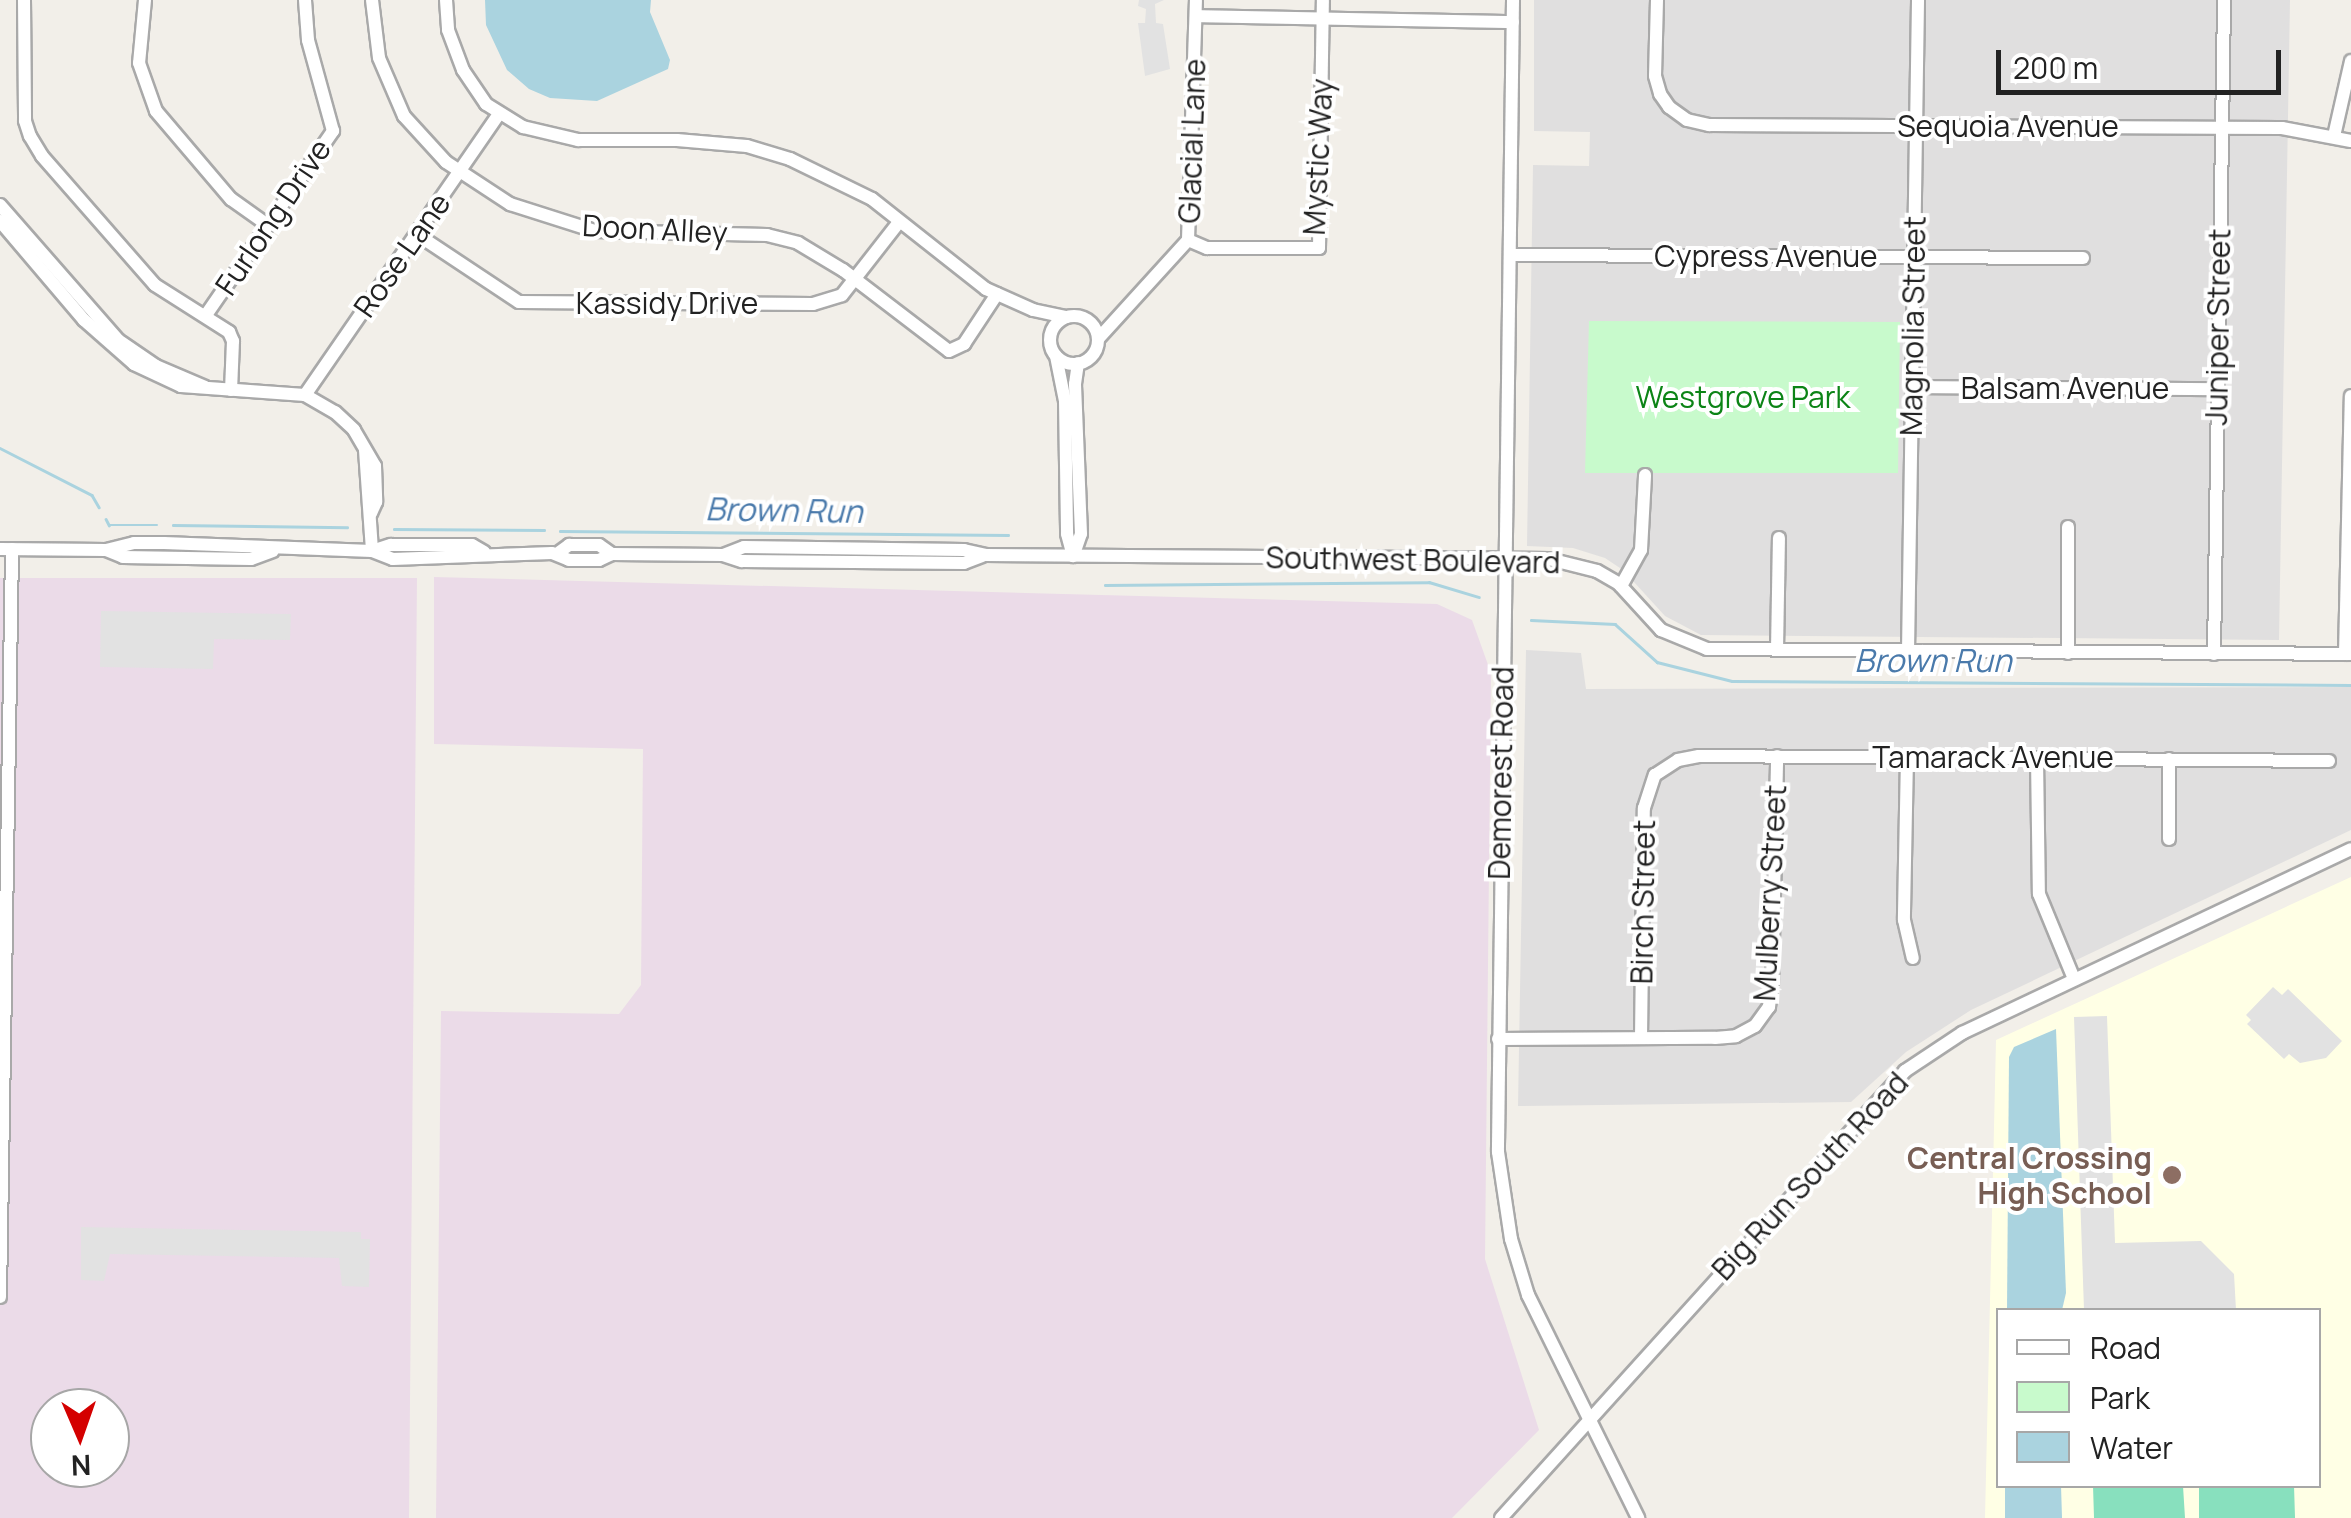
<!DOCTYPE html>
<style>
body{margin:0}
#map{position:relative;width:2351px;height:1518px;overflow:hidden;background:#f2efe9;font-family:Manrope,sans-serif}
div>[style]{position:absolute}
.residential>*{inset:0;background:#e0dfdf}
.industrial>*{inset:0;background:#ebdbe8}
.education>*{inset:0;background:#ffffe5}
.park>*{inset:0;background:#c8facc}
.pitch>*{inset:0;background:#88e0be}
.parking>*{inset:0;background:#e2e2e2}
.water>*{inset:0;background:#aad3df}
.stream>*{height:2.5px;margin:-1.25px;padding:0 1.25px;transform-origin:1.25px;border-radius:1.25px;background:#aad3df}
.roads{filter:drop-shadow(2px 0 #a9a9a9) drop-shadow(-2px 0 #a9a9a9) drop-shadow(0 2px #a9a9a9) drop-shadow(0 -2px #a9a9a9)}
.minor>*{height:12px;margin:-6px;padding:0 6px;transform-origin:6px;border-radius:6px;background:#fff}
.minor>.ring{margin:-6px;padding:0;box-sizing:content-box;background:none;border:12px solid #fff;border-radius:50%}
.dots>*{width:28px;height:28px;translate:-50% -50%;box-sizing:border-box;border:5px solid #fff;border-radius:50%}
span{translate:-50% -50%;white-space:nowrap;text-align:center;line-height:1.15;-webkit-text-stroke:8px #fff;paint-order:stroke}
.street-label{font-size:30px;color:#222}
.park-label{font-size:30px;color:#0c8416}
.education-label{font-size:30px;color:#785e54;font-weight:700}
.right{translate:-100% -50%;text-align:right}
.water-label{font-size:32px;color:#4a7aab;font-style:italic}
.legend{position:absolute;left:1996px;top:1308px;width:325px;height:180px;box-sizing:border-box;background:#fff;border:2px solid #a7a7a7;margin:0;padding:12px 18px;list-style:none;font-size:30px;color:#222}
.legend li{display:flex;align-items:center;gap:20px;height:50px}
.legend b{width:50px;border:2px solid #a7a7a7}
.north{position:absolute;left:30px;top:1388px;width:100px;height:100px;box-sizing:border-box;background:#fff;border:2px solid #a7a7a7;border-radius:50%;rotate:178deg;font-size:28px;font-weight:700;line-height:40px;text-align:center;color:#222}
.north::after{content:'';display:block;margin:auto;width:35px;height:45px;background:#d40000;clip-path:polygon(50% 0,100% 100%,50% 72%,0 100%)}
.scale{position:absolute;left:1996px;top:50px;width:285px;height:45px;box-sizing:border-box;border:5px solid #222;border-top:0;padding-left:12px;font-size:30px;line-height:35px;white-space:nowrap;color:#222;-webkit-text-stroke:8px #fff;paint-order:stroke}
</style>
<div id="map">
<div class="residential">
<div style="clip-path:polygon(1534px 0,2290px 0,2279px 640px,1701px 635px,1665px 616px,1623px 570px,1605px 558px,1573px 548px,1527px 546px,1533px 165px,1589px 166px,1590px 132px,1534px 131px)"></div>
<div style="clip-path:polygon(1526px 650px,1581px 653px,1586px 689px,2351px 687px,2351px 830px,1971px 1010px,1906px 1052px,1851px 1102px,1518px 1106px)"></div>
</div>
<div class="industrial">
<div style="clip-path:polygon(434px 577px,1437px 604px,1472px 620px,1491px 673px,1485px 1259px,1539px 1430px,1452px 1518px,436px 1518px,441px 1011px,619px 1014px,641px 985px,643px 749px,434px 744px)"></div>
<div style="clip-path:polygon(evenodd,0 578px,417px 578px,409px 1518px,0 1518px,0 578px,50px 1408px,110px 1408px,110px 1468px,50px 1468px,50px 1408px)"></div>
</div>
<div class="education">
<div style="clip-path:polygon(evenodd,2351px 877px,2351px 1518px,1985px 1518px,1996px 1040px,2351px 877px,1998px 1310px,2318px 1310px,2318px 1486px,1998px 1486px,1998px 1310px)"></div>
</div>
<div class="park">
<div style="clip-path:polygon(1589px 321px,1900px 322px,1898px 473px,1585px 473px)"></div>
</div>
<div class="pitch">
<div style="clip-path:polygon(2093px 1486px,2183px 1486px,2185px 1518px,2094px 1518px)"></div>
<div style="clip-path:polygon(2199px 1486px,2294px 1486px,2295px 1518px,2199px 1518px)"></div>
</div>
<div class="parking">
<div style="clip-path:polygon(1139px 0,1164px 0,1155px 4px,1156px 23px,1163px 24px,1170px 69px,1145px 76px,1138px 23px,1145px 23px,1146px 9px,1138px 6px)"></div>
<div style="clip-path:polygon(101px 611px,291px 614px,290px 640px,214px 639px,213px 669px,100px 667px)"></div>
<div style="clip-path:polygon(2273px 987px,2282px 995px,2288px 989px,2342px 1041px,2326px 1058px,2300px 1063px,2289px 1054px,2284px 1059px,2247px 1024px,2251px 1020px,2246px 1015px)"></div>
<div style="clip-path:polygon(2107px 1016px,2115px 1243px,2201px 1241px,2234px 1274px,2236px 1310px,2084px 1310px,2074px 1017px)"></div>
<div style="clip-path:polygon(81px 1227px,361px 1232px,361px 1239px,370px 1239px,369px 1287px,342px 1286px,339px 1258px,110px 1254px,104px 1281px,81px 1280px)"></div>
</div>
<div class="water">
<div style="clip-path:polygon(485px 0,651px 0,650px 12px,670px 60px,668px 69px,597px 101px,550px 98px,529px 89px,507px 70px,486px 25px)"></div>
<div style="clip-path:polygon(2056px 1029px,2066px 1293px,2062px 1310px,2007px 1310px,2009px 1057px,2014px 1047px)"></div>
<div style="clip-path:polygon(2005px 1486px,2061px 1486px,2062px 1518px,2005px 1518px)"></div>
</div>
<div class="stream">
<div style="left:0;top:448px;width:103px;rotate:27.1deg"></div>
<div style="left:92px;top:495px;width:14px;rotate:60deg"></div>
<div style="left:106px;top:519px;width:7px;rotate:63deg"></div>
<div style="left:109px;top:525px;width:48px"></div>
<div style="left:173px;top:525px;width:174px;rotate:0.7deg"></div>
<div style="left:394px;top:529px;width:150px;rotate:0.4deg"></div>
<div style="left:560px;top:531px;width:448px;rotate:0.5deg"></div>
<div style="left:1105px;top:585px;width:324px;rotate:-0.5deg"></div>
<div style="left:1429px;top:582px;width:52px;rotate:16.7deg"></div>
<div style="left:1531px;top:620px;width:84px;rotate:2.7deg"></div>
<div style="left:1615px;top:624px;width:57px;rotate:42.1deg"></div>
<div style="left:1657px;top:662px;width:77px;rotate:14.2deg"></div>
<div style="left:1732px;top:681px;width:619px;rotate:0.37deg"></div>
</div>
<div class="roads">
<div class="minor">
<div style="left:24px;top:0;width:121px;rotate:89.5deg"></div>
<div style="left:25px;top:121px;width:16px;rotate:72deg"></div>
<div style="left:30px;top:136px;width:23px;rotate:59deg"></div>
<div style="left:42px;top:156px;width:171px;rotate:48.8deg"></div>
<div style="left:155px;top:285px;width:88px;rotate:32.4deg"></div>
<div style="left:229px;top:332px;width:10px;rotate:66deg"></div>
<div style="left:233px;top:341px;width:49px;rotate:92.3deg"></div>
<div style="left:145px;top:0;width:63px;rotate:95.4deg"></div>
<div style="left:139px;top:63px;width:51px;rotate:70.5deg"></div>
<div style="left:156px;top:111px;width:116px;rotate:49.6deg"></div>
<div style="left:231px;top:199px;width:43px;rotate:35.5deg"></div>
<div style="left:372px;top:0;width:58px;rotate:83.1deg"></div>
<div style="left:379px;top:58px;width:63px;rotate:66.7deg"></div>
<div style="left:404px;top:116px;width:62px;rotate:47.6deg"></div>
<div style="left:446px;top:162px;width:77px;rotate:33.3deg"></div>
<div style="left:510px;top:204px;width:89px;rotate:17.6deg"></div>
<div style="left:595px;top:231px;width:172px;rotate:1.3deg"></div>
<div style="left:767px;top:235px;width:32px;rotate:14deg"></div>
<div style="left:798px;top:243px;width:52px;rotate:31deg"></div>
<div style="left:843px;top:270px;width:133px;rotate:37.4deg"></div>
<div style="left:949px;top:351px;width:17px;rotate:-25deg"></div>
<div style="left:964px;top:344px;width:60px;rotate:-56.6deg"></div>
<div style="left:446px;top:0;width:30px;rotate:86deg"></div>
<div style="left:448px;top:30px;width:43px;rotate:69.4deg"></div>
<div style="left:463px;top:70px;width:41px;rotate:55.9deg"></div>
<div style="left:486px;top:104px;width:44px;rotate:31.9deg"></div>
<div style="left:523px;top:127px;width:57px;rotate:13.3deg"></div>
<div style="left:578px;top:140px;width:99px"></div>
<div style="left:677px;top:140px;width:70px;rotate:4.9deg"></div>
<div style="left:747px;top:146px;width:45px;rotate:16.8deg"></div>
<div style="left:790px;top:159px;width:91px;rotate:26deg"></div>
<div style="left:872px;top:199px;width:145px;rotate:38.3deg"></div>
<div style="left:986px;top:289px;width:51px;rotate:24.1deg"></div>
<div style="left:1033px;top:310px;width:34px;rotate:12deg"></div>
<div style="left:1513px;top:0;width:1152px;rotate:90.75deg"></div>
<div style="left:1498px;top:1152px;width:88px;rotate:81.5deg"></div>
<div style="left:1511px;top:1239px;width:59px;rotate:73.1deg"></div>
<div style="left:1528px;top:1295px;width:249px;rotate:63.7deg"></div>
<div style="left:1657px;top:0;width:76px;rotate:91.5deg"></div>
<div style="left:1655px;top:76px;width:19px;rotate:74deg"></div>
<div style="left:1660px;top:94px;width:16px;rotate:55deg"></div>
<div style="left:1669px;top:107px;width:22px;rotate:36deg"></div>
<div style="left:1687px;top:120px;width:23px;rotate:13deg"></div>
<div style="left:1709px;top:125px;width:573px;rotate:0.3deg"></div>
<div style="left:2282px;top:128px;width:70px;rotate:10.7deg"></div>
<div style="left:1196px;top:16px;width:317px;rotate:1.1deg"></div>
<div style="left:2334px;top:136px;width:77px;rotate:-77.2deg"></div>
<div style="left:0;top:205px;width:179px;rotate:48.8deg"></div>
<div style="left:118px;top:340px;width:46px;rotate:34.4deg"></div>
<div style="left:156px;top:366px;width:53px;rotate:23.2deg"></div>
<div style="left:0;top:221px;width:130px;rotate:49.7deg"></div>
<div style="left:84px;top:320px;width:67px;rotate:41.3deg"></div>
<div style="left:134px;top:364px;width:52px;rotate:25.1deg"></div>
<div style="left:181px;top:386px;width:124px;rotate:4.2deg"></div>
<div style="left:305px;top:395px;width:34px;rotate:30deg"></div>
<div style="left:335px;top:412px;width:26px;rotate:43deg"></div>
<div style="left:354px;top:430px;width:42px;rotate:59.7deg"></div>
<div style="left:375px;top:466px;width:36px;rotate:88deg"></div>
<div style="left:376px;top:502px;width:12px;rotate:114deg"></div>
<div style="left:418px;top:235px;width:121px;rotate:33.6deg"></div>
<div style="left:519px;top:302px;width:294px;rotate:0.4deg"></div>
<div style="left:813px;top:304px;width:30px;rotate:-17deg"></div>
<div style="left:842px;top:295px;width:93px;rotate:-52deg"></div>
<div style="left:1188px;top:240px;width:21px;rotate:23deg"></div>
<div style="left:1207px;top:248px;width:112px"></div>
<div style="left:1319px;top:248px;width:248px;rotate:-89.1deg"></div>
<div style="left:1510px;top:255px;width:573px;rotate:0.3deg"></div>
<div style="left:206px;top:315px;width:224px;rotate:-55.4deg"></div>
<div style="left:333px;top:131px;width:94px;rotate:-105.4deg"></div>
<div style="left:308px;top:40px;width:40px;rotate:-94.3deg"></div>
<div class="ring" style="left:1050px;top:316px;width:36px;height:36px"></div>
<div style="left:1098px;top:339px;width:134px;rotate:-47.7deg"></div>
<div style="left:1188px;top:240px;width:240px;rotate:-88.1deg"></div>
<div style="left:1056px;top:356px;width:46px;rotate:78.7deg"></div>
<div style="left:1065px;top:401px;width:133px;rotate:89.1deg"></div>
<div style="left:1067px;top:534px;width:23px;rotate:75deg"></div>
<div style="left:1913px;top:387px;width:305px;rotate:0.4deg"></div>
<div style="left:305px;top:395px;width:341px;rotate:-55.4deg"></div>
<div style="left:365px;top:450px;width:101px;rotate:86deg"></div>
<div style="left:0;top:549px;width:106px;rotate:0.5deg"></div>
<div style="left:106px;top:550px;width:29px;rotate:-14deg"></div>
<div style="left:134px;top:543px;width:30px"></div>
<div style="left:164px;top:543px;width:208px;rotate:2.2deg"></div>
<div style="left:372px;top:551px;width:22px;rotate:21deg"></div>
<div style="left:393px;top:559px;width:159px;rotate:-2.2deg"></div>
<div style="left:552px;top:553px;width:18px;rotate:22deg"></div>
<div style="left:569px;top:560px;width:30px"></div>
<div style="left:599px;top:560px;width:14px;rotate:-25deg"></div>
<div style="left:612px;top:554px;width:111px;rotate:0.5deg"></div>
<div style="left:723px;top:555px;width:20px;rotate:18deg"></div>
<div style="left:742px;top:561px;width:222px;rotate:0.5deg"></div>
<div style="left:964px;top:563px;width:19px;rotate:-21deg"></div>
<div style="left:106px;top:550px;width:18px;rotate:22deg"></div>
<div style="left:123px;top:557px;width:128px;rotate:0.9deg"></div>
<div style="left:251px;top:559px;width:23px;rotate:-20deg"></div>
<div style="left:372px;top:551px;width:20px;rotate:-18deg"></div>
<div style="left:391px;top:545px;width:81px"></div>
<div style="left:472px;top:545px;width:14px;rotate:30deg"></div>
<div style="left:558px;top:553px;width:14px;rotate:-36deg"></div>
<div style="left:569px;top:545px;width:30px"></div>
<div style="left:599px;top:545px;width:16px;rotate:35deg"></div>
<div style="left:1074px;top:554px;width:21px;rotate:-71deg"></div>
<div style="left:1081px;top:534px;width:150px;rotate:-92.3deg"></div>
<div style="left:1075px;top:384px;width:21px;rotate:-82deg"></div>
<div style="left:723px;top:555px;width:22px;rotate:-21deg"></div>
<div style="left:744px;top:547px;width:220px;rotate:0.8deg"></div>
<div style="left:964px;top:550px;width:22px;rotate:13deg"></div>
<div style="left:985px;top:555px;width:564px;rotate:0.41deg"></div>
<div style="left:1549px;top:559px;width:49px;rotate:14deg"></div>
<div style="left:1597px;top:571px;width:24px;rotate:30deg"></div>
<div style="left:1618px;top:583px;width:64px;rotate:47.5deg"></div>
<div style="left:1661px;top:630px;width:50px;rotate:22.4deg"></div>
<div style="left:1707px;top:649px;width:644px;rotate:0.44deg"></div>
<div style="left:1621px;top:586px;width:41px;rotate:-60.9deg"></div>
<div style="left:1641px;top:550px;width:75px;rotate:-86.9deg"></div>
<div style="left:1777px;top:650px;width:112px;rotate:-89deg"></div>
<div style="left:1908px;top:652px;width:652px;rotate:-89.12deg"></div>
<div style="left:2068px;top:653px;width:126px;rotate:-90deg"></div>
<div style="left:2214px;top:654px;width:654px;rotate:-89.12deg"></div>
<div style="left:2345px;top:654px;width:258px;rotate:-88.7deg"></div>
<div style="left:1907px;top:757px;width:163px;rotate:91.1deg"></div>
<div style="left:1904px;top:920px;width:39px;rotate:77deg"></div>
<div style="left:2037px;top:758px;width:136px;rotate:89.2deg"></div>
<div style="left:2039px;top:894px;width:92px;rotate:67.6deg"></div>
<div style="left:2169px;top:839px;width:80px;rotate:-90deg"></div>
<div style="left:1641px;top:1038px;width:230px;rotate:-89.3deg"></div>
<div style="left:1644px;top:808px;width:35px;rotate:-72deg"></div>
<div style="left:1655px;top:775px;width:27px;rotate:-33deg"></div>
<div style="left:1678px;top:760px;width:21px;rotate:-11deg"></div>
<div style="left:1699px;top:756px;width:630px;rotate:0.45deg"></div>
<div style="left:1498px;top:1039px;width:217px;rotate:-0.3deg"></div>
<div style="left:1715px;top:1038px;width:21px;rotate:-5deg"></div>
<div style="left:1736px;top:1036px;width:21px;rotate:-28deg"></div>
<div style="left:1755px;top:1026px;width:24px;rotate:-54deg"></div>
<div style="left:1769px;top:1007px;width:23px;rotate:-83deg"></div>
<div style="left:1772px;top:984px;width:228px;rotate:-88.7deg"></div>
<div style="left:0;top:1297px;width:748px;rotate:-89.08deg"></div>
<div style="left:1501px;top:1518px;width:603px;rotate:-47.89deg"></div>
<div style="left:1905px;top:1071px;width:69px;rotate:-33.7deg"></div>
<div style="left:1962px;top:1033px;width:430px;rotate:-25.3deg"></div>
</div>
</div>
<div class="dots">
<div style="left:2172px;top:1175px;background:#8d6e63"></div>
</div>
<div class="street-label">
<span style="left:2008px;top:126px">Sequoia Avenue</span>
<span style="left:1192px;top:141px;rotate:-88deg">Glacial Lane</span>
<span style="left:1318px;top:157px;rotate:-87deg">Mystic Way</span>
<span style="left:273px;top:217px;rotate:-56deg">Furlong Drive</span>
<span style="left:655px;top:229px;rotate:3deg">Doon Alley</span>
<span style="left:402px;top:255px;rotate:-55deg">Rose Lane</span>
<span style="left:1766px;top:256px">Cypress Avenue</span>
<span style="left:667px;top:303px">Kassidy Drive</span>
<span style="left:1913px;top:326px;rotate:-89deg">Magnolia Street</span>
<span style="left:2218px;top:327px;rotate:-89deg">Juniper Street</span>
<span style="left:2065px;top:388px">Balsam Avenue</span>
<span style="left:1413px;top:560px;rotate:1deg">Southwest Boulevard</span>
<span style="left:1993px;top:757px">Tamarack Avenue</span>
<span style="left:1501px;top:773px;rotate:-89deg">Demorest Road</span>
<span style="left:1770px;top:893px;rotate:-87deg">Mulberry Street</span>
<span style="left:1643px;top:902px;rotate:-89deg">Birch Street</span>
<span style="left:1810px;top:1176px;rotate:-47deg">Big Run South Road</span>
</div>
<div class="park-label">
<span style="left:1743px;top:397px">Westgrove Park</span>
</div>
<div class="education-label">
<span class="right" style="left:2152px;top:1175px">Central Crossing<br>High School</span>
</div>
<div class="water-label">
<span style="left:784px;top:510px;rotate:1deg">Brown Run</span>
<span style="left:1933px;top:660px">Brown Run</span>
</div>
<ul class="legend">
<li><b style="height:12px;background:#fff"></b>Road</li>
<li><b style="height:28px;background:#c8facc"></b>Park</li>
<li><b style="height:28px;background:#aad3df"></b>Water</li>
</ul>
<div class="north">N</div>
<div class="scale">200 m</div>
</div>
